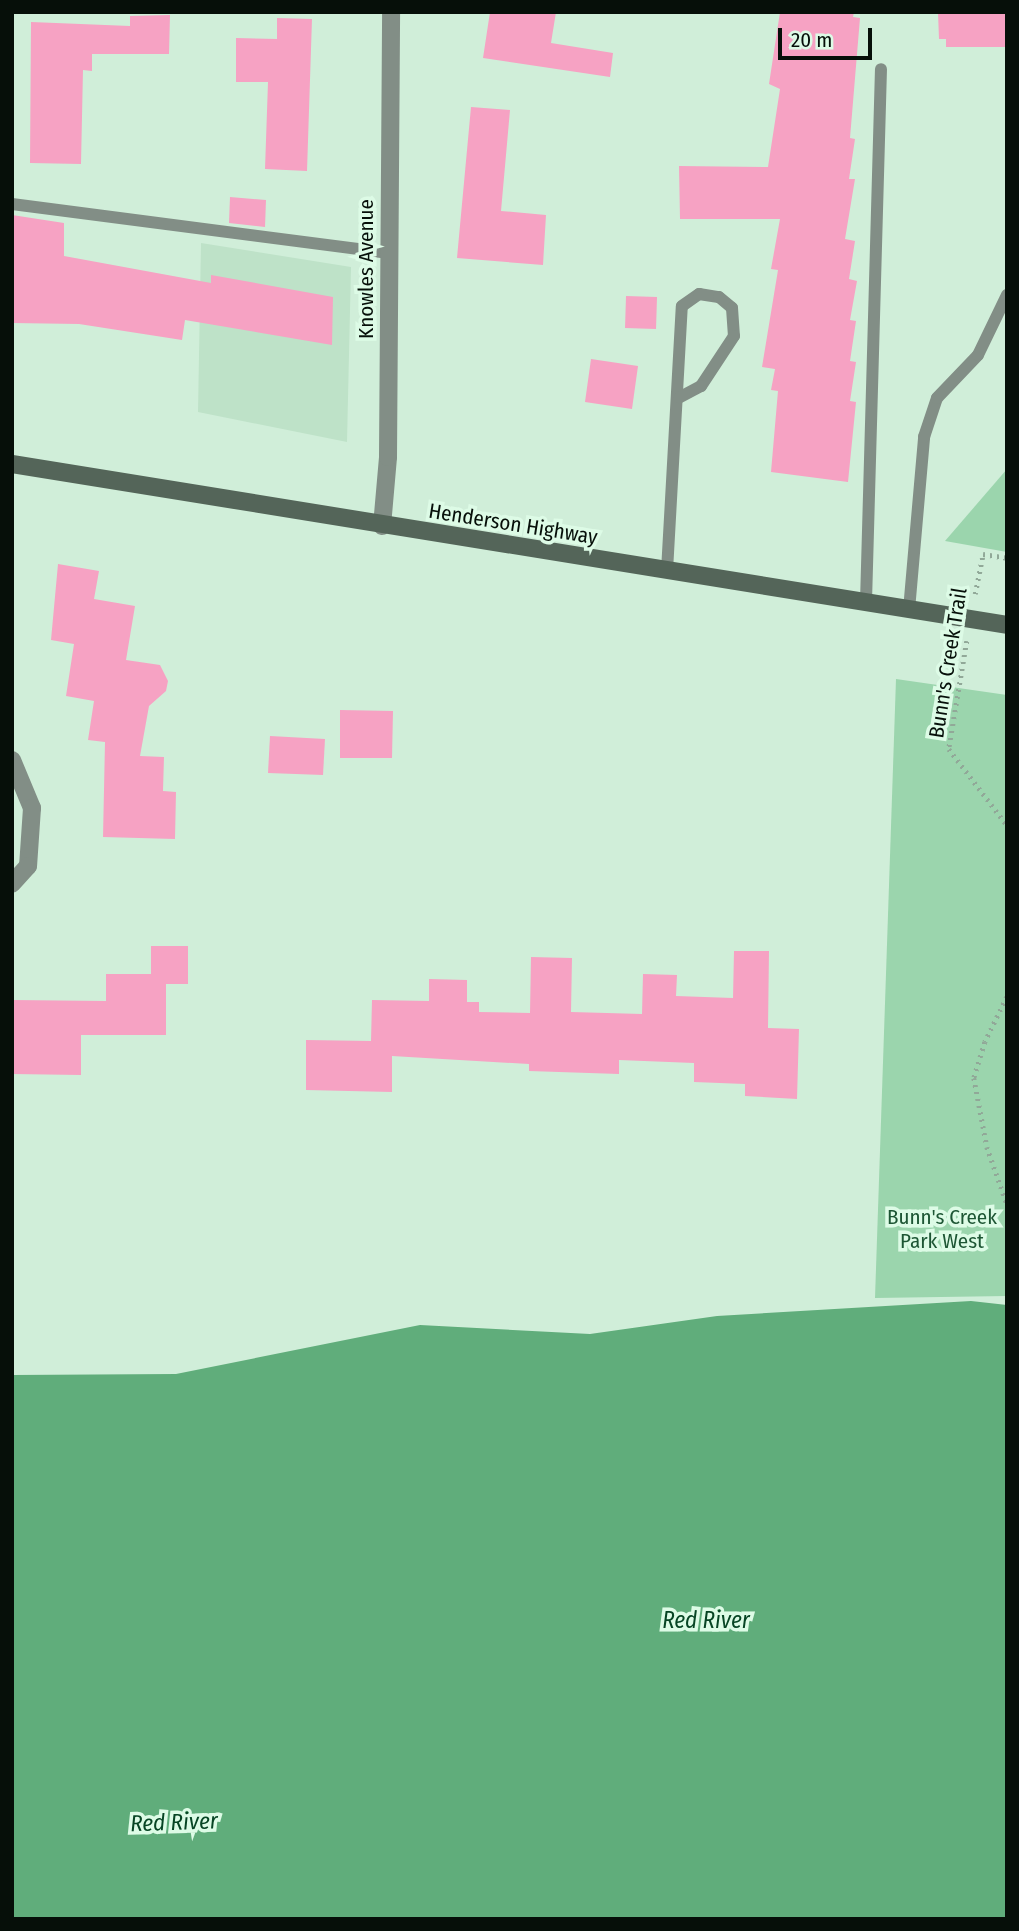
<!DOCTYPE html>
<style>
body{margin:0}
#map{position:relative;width:1019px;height:1931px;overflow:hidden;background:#d0eed9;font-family:"Fira Sans Condensed",sans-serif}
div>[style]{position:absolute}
.built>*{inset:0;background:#bee2c8}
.green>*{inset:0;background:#9bd5ad}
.water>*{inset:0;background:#60ad7b}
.building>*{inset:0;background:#f6a2c3}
.path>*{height:4.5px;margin-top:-2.25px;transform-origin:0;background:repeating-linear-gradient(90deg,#91a898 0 2px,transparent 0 7px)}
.service>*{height:12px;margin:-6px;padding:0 6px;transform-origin:6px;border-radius:6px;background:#828e86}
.minor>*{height:18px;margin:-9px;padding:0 9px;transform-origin:9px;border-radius:9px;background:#828e86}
.secondary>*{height:18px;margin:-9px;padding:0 9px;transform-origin:9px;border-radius:9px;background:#546559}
span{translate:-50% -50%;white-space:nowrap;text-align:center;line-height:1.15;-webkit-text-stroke:7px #ddfbe6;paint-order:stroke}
.street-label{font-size:21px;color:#060f09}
.park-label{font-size:21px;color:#1d5634}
.water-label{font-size:23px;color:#074524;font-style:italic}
.frame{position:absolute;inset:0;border:14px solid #060f09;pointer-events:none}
.scale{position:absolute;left:778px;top:28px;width:94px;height:32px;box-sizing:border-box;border:4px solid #060f09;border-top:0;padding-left:9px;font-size:21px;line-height:24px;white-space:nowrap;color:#060f09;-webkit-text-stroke:5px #ddfbe6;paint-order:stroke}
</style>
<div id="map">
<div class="built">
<div style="clip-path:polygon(201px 243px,351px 267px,347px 442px,198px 412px)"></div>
</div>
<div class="green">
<div style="clip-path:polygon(1007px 469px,1007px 552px,945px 541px)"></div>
<div style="clip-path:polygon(896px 679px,1007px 695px,1007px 1296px,875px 1298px)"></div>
</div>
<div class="water">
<div style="clip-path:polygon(971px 1301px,1007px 1305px,1007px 1919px,12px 1919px,12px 1375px,176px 1374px,420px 1325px,590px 1334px,717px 1316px)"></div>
</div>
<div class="building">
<div style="clip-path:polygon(490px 12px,556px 12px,551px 43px,613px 53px,610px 77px,483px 58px)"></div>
<div style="clip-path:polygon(780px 12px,854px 12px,853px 17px,860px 18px,850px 138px,855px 139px,849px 179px,855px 179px,845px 239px,855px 241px,849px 279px,857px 281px,850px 320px,856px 321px,850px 361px,856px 362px,850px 401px,856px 402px,848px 482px,771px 472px,778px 391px,771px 390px,775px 369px,762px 367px,778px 270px,771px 269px,780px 219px,680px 219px,679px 166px,768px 167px,780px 89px,769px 84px)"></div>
<div style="clip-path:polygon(938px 12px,1007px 12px,1007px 47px,946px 47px,946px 39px,939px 39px)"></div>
<div style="clip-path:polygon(170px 15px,169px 54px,92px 54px,92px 71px,83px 70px,81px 164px,30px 163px,31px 22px,130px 26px,130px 16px)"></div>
<div style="clip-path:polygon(277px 18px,312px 19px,307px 171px,265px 169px,268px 82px,236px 82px,236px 38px,277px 39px)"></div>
<div style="clip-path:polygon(471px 107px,510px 110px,501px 211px,546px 215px,543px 265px,457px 258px)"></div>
<div style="clip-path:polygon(230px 197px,266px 200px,265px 227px,229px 223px)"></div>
<div style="clip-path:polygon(12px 215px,64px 223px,64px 256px,211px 283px,211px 275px,333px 297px,332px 345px,185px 320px,182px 340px,79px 324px,12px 323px)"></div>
<div style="clip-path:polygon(626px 296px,657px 297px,656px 329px,625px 328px)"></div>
<div style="clip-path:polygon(591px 359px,638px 366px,632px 409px,585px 402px)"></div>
<div style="clip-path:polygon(58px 564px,99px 571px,94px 599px,135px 606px,126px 660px,160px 665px,168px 681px,166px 691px,149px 706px,140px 756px,164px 757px,163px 791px,176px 792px,175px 839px,103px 837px,105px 742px,88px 740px,94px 701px,66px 696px,74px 644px,51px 640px)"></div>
<div style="clip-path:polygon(340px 710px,393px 711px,392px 758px,340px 758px)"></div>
<div style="clip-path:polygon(270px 736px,325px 739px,323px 775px,268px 773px)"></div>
<div style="clip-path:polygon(151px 946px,188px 946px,188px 984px,166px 984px,166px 1035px,81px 1035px,81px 1075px,12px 1074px,12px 1000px,106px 1001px,106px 974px,151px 974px)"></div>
<div style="clip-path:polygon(734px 951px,769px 951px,768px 1028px,799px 1029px,797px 1099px,745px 1096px,745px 1084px,694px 1082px,694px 1063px,619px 1060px,619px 1074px,529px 1071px,529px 1064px,392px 1056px,392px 1092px,306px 1090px,306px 1040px,371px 1041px,372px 1000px,429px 1001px,429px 979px,467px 980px,467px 1002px,479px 1002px,479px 1012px,530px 1013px,531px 957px,572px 958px,571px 1012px,642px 1014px,643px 974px,677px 975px,676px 996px,733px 998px)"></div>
</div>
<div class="path">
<div style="left:975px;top:594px;width:41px;rotate:-78.7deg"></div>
<div style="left:983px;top:554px;width:24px;rotate:9deg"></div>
<div style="left:967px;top:641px;width:109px;rotate:99.5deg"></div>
<div style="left:949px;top:749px;width:96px;rotate:52.7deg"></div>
<div style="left:1007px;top:997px;width:50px;rotate:116.1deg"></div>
<div style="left:985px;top:1042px;width:38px;rotate:107deg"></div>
<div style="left:974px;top:1078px;width:70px;rotate:79.3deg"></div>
<div style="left:987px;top:1147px;width:60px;rotate:70.7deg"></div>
</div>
<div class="service">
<div style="left:12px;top:204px;width:380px;rotate:7.4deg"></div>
<div style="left:667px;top:571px;width:265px;rotate:-86.8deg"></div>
<div style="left:682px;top:306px;width:21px;rotate:-35deg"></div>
<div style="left:699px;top:294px;width:20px;rotate:9deg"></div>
<div style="left:719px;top:297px;width:17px;rotate:40deg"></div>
<div style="left:732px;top:308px;width:28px;rotate:86deg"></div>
<div style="left:734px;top:336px;width:60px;rotate:123.4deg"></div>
<div style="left:701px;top:386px;width:24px;rotate:152deg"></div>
<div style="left:866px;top:602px;width:533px;rotate:-88.39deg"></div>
<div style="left:909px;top:610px;width:174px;rotate:-85deg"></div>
<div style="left:924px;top:437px;width:41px;rotate:-71.6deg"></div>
<div style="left:937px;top:398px;width:59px;rotate:-46.4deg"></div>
<div style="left:978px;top:355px;width:67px;rotate:-64.2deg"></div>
</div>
<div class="minor">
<div style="left:382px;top:526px;width:69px;rotate:-85deg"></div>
<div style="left:388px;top:457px;width:445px;rotate:-89.6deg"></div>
<div style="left:12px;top:760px;width:52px;rotate:67.4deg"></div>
<div style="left:32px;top:808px;width:58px;rotate:93.9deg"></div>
<div style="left:28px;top:866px;width:24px;rotate:132deg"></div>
</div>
<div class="secondary">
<div style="left:12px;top:464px;width:1008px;rotate:9.19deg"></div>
</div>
<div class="street-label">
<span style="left:366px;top:269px;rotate:-90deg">Knowles Avenue</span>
<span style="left:513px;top:524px;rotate:9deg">Henderson Highway</span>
<span style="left:948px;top:663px;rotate:-81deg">Bunn's Creek Trail</span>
</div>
<div class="park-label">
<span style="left:942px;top:1229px">Bunn's Creek<br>Park West</span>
</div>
<div class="water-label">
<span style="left:706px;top:1620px">Red River</span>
<span style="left:174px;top:1822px;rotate:-2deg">Red River</span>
</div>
<div class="frame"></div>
<div class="scale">20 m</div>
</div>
